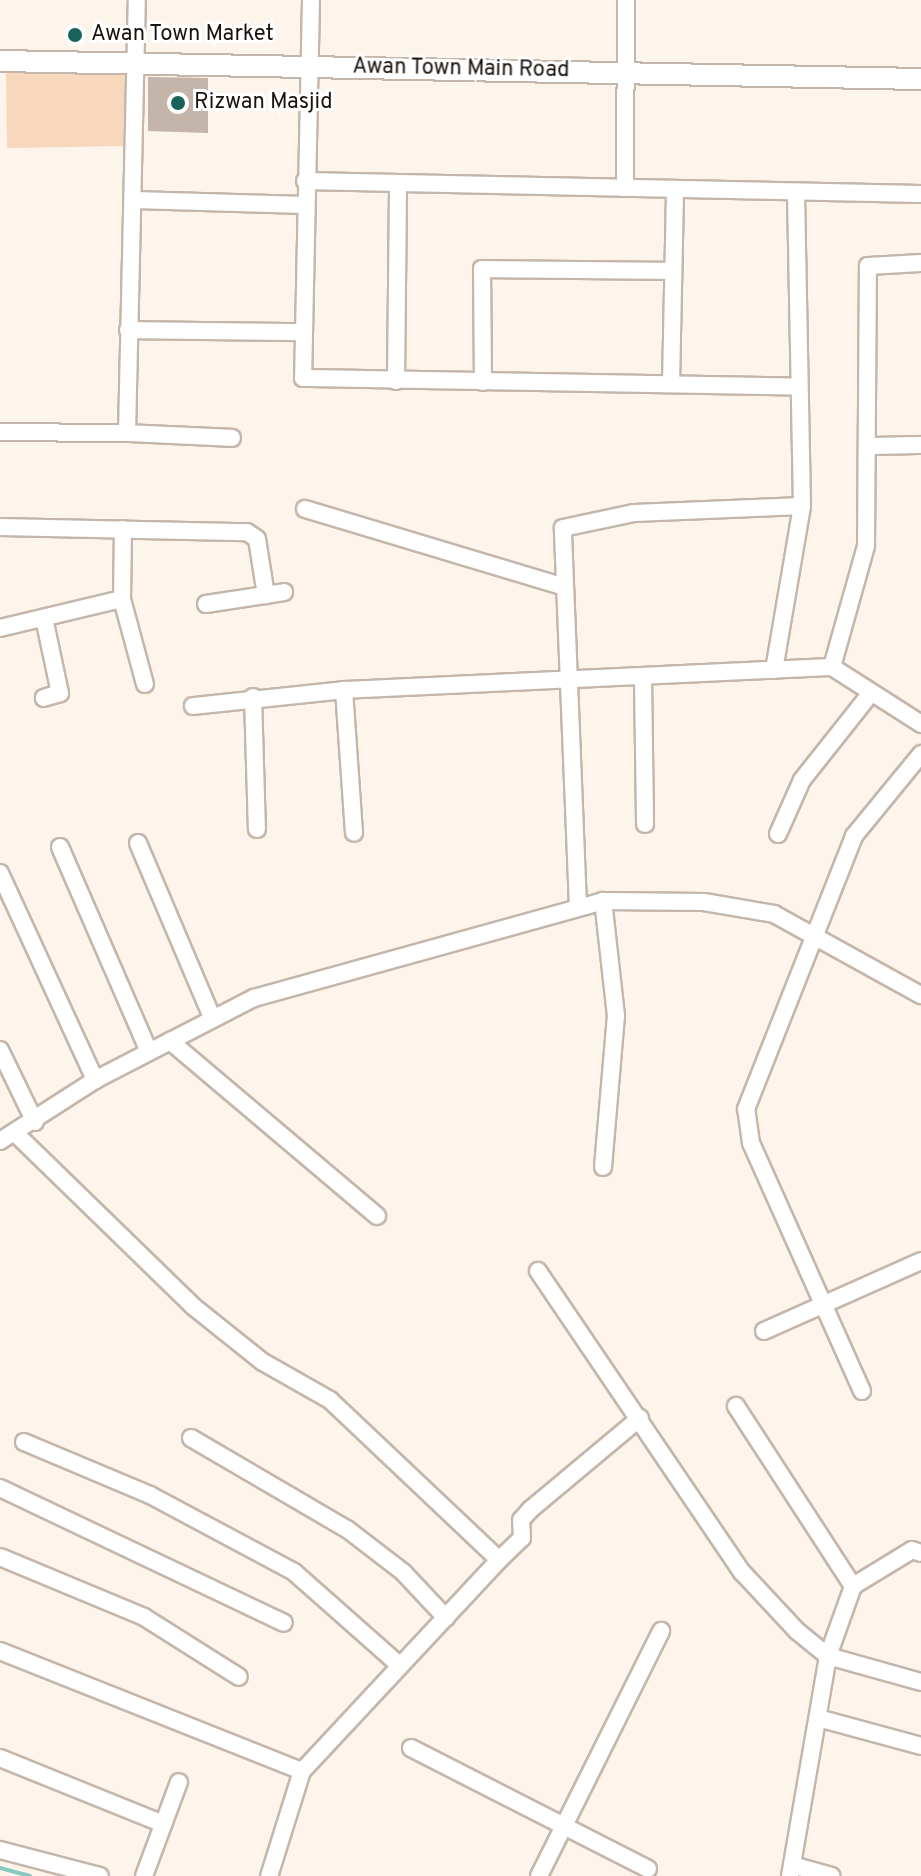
<!DOCTYPE html>
<style>
body{margin:0}
#map{position:relative;width:921px;height:1876px;overflow:hidden;background:#fdf4ec;font-family:Overpass,sans-serif}
div>[style]{position:absolute}
.green>*{inset:0;background:#f7d8bd}
.stream>*{height:4px;margin:-2px;padding:0 2px;transform-origin:2px;border-radius:2px;background:#86cac1}
.building>*{inset:0;background:#c3b5a9}
.roads{filter:drop-shadow(2px 0 #c4b6aa) drop-shadow(-2px 0 #c4b6aa) drop-shadow(0 2px #c4b6aa) drop-shadow(0 -2px #c4b6aa)}
.minor>*{height:16px;margin:-8px;padding:0 8px;transform-origin:8px;border-radius:8px;background:#fff}
.tertiary>*{height:20px;margin:-10px;padding:0 10px;transform-origin:10px;border-radius:10px;background:#fff}
.dots>*{width:22px;height:22px;translate:-50% -50%;box-sizing:border-box;border:4px solid #fff;border-radius:50%}
span{translate:-50% -50%;white-space:nowrap;text-align:center;line-height:1.15;-webkit-text-stroke:6px #fff;paint-order:stroke}
.poi-label{font-size:22px;color:#18130f}
.left{translate:0 -50%;text-align:left}
.street-label{font-size:22px;color:#18130f}
</style>
<div id="map">
<div class="green">
<div style="clip-path:polygon(125px 70px,127px 146px,7px 148px,6px 72px)"></div>
</div>
<div class="stream">
<div style="left:0;top:1868px;width:31px;rotate:15deg"></div>
</div>
<div class="building">
<div style="clip-path:polygon(148px 77px,208px 78px,208px 133px,148px 131px)"></div>
</div>
<div class="roads">
<div class="minor">
<div style="left:311px;top:0;width:378px;rotate:91.2deg"></div>
<div style="left:303px;top:378px;width:496px;rotate:1deg"></div>
<div style="left:305px;top:181px;width:616px;rotate:1.21deg"></div>
<div style="left:625px;top:188px;width:188px;rotate:-89.7deg"></div>
<div style="left:134px;top:200px;width:171px;rotate:1.7deg"></div>
<div style="left:128px;top:330px;width:173px;rotate:0.7deg"></div>
<div style="left:396px;top:381px;width:198px;rotate:-89.4deg"></div>
<div style="left:483px;top:382px;width:113px;rotate:-90.5deg"></div>
<div style="left:482px;top:269px;width:190px;rotate:0.6deg"></div>
<div style="left:671px;top:384px;width:195px;rotate:-88.8deg"></div>
<div style="left:0;top:432px;width:127px;rotate:0.5deg"></div>
<div style="left:127px;top:433px;width:433px;rotate:-88.7deg"></div>
<div style="left:127px;top:433px;width:105px;rotate:2.7deg"></div>
<div style="left:870px;top:446px;width:51px;rotate:-1.1deg"></div>
<div style="left:305px;top:509px;width:268px;rotate:16.7deg"></div>
<div style="left:0;top:527px;width:247px;rotate:1.2deg"></div>
<div style="left:247px;top:532px;width:12px;rotate:35deg"></div>
<div style="left:257px;top:539px;width:57px;rotate:80.9deg"></div>
<div style="left:123px;top:529px;width:70px;rotate:90.8deg"></div>
<div style="left:122px;top:599px;width:88px;rotate:74.9deg"></div>
<div style="left:206px;top:604px;width:79px;rotate:-8.7deg"></div>
<div style="left:44px;top:618px;width:77px;rotate:78deg"></div>
<div style="left:60px;top:693px;width:17px;rotate:163deg"></div>
<div style="left:0;top:628px;width:125px;rotate:-13.4deg"></div>
<div style="left:832px;top:667px;width:126px;rotate:-74.3deg"></div>
<div style="left:866px;top:546px;width:280px;rotate:-89.6deg"></div>
<div style="left:868px;top:266px;width:53px;rotate:-3.2deg"></div>
<div style="left:774px;top:670px;width:166px;rotate:-80.3deg"></div>
<div style="left:802px;top:506px;width:314px;rotate:-91.1deg"></div>
<div style="left:643px;top:677px;width:147px;rotate:89.2deg"></div>
<div style="left:344px;top:690px;width:143px;rotate:86deg"></div>
<div style="left:253px;top:697px;width:132px;rotate:88.3deg"></div>
<div style="left:193px;top:706px;width:152px;rotate:-6deg"></div>
<div style="left:344px;top:690px;width:489px;rotate:-2.7deg"></div>
<div style="left:832px;top:667px;width:106px;rotate:32.6deg"></div>
<div style="left:778px;top:834px;width:59px;rotate:-66deg"></div>
<div style="left:802px;top:780px;width:111px;rotate:-51.6deg"></div>
<div style="left:138px;top:843px;width:189px;rotate:67deg"></div>
<div style="left:60px;top:847px;width:223px;rotate:66.5deg"></div>
<div style="left:0;top:873px;width:228px;rotate:65.3deg"></div>
<div style="left:578px;top:907px;width:379px;rotate:-92.3deg"></div>
<div style="left:563px;top:528px;width:73px;rotate:-11.9deg"></div>
<div style="left:634px;top:513px;width:168px;rotate:-2.4deg"></div>
<div style="left:170px;top:1041px;width:271px;rotate:40.2deg"></div>
<div style="left:0;top:1050px;width:80px;rotate:64.1deg"></div>
<div style="left:15px;top:1133px;width:250px;rotate:44.2deg"></div>
<div style="left:194px;top:1307px;width:88px;rotate:38.6deg"></div>
<div style="left:263px;top:1362px;width:77px;rotate:29.6deg"></div>
<div style="left:330px;top:1400px;width:233px;rotate:43.4deg"></div>
<div style="left:499px;top:1560px;width:289px;rotate:133deg"></div>
<div style="left:302px;top:1771px;width:110px;rotate:107.4deg"></div>
<div style="left:0;top:1141px;width:113px;rotate:-32.7deg"></div>
<div style="left:95px;top:1080px;width:179px;rotate:-27.3deg"></div>
<div style="left:254px;top:998px;width:362px;rotate:-15.5deg"></div>
<div style="left:603px;top:901px;width:101px;rotate:0.6deg"></div>
<div style="left:704px;top:902px;width:71px;rotate:9.7deg"></div>
<div style="left:774px;top:914px;width:168px;rotate:28.9deg"></div>
<div style="left:603px;top:1167px;width:152px;rotate:-85.1deg"></div>
<div style="left:616px;top:1016px;width:116px;rotate:-96.4deg"></div>
<div style="left:538px;top:1271px;width:364px;rotate:55.9deg"></div>
<div style="left:742px;top:1572px;width:81px;rotate:47deg"></div>
<div style="left:797px;top:1631px;width:40px;rotate:39deg"></div>
<div style="left:828px;top:1656px;width:97px;rotate:15.6deg"></div>
<div style="left:764px;top:1331px;width:172px;rotate:-24deg"></div>
<div style="left:862px;top:1391px;width:272px;rotate:-114.1deg"></div>
<div style="left:751px;top:1143px;width:34px;rotate:-98deg"></div>
<div style="left:746px;top:1109px;width:294px;rotate:-68.4deg"></div>
<div style="left:854px;top:836px;width:106px;rotate:-50.7deg"></div>
<div style="left:736px;top:1406px;width:215px;rotate:57deg"></div>
<div style="left:191px;top:1438px;width:181px;rotate:30.3deg"></div>
<div style="left:347px;top:1529px;width:71px;rotate:37.5deg"></div>
<div style="left:403px;top:1572px;width:63px;rotate:46.9deg"></div>
<div style="left:24px;top:1442px;width:137px;rotate:22.8deg"></div>
<div style="left:150px;top:1495px;width:163px;rotate:28.1deg"></div>
<div style="left:294px;top:1572px;width:139px;rotate:41.5deg"></div>
<div style="left:0;top:1488px;width:314px;rotate:25.4deg"></div>
<div style="left:0;top:1557px;width:156px;rotate:22.6deg"></div>
<div style="left:144px;top:1617px;width:112px;rotate:32.3deg"></div>
<div style="left:499px;top:1560px;width:32px;rotate:-44deg"></div>
<div style="left:522px;top:1538px;width:18px;rotate:-93deg"></div>
<div style="left:521px;top:1520px;width:15px;rotate:-48deg"></div>
<div style="left:531px;top:1509px;width:142px;rotate:-39.9deg"></div>
<div style="left:0;top:1651px;width:325px;rotate:21.7deg"></div>
<div style="left:818px;top:1718px;width:107px;rotate:15.2deg"></div>
<div style="left:411px;top:1748px;width:266px;rotate:27deg"></div>
<div style="left:0;top:1758px;width:176px;rotate:22deg"></div>
<div style="left:0;top:1850px;width:103px;rotate:14.6deg"></div>
<div style="left:792px;top:1865px;width:41px;rotate:15.4deg"></div>
<div style="left:144px;top:1876px;width:100px;rotate:-69.6deg"></div>
<div style="left:539px;top:1876px;width:274px;rotate:-63.5deg"></div>
<div style="left:790px;top:1876px;width:223px;rotate:-80.2deg"></div>
<div style="left:828px;top:1656px;width:74px;rotate:-70.3deg"></div>
<div style="left:853px;top:1586px;width:69px;rotate:-31.4deg"></div>
<div style="left:912px;top:1550px;width:9px;rotate:18deg"></div>
</div>
<div class="tertiary">
<div style="left:0;top:61px;width:921px;rotate:1.12deg"></div>
</div>
</div>
<div class="dots">
<div style="left:75px;top:35px;background:#17635c"></div>
<div style="left:178px;top:103px;background:#17635c"></div>
</div>
<div class="poi-label">
<span class="left" style="left:91px;top:35px">Awan Town Market</span>
<span class="left" style="left:194px;top:103px">Rizwan Masjid</span>
</div>
<div class="street-label">
<span style="left:461px;top:69px;rotate:1deg">Awan Town Main Road</span>
</div>
</div>
